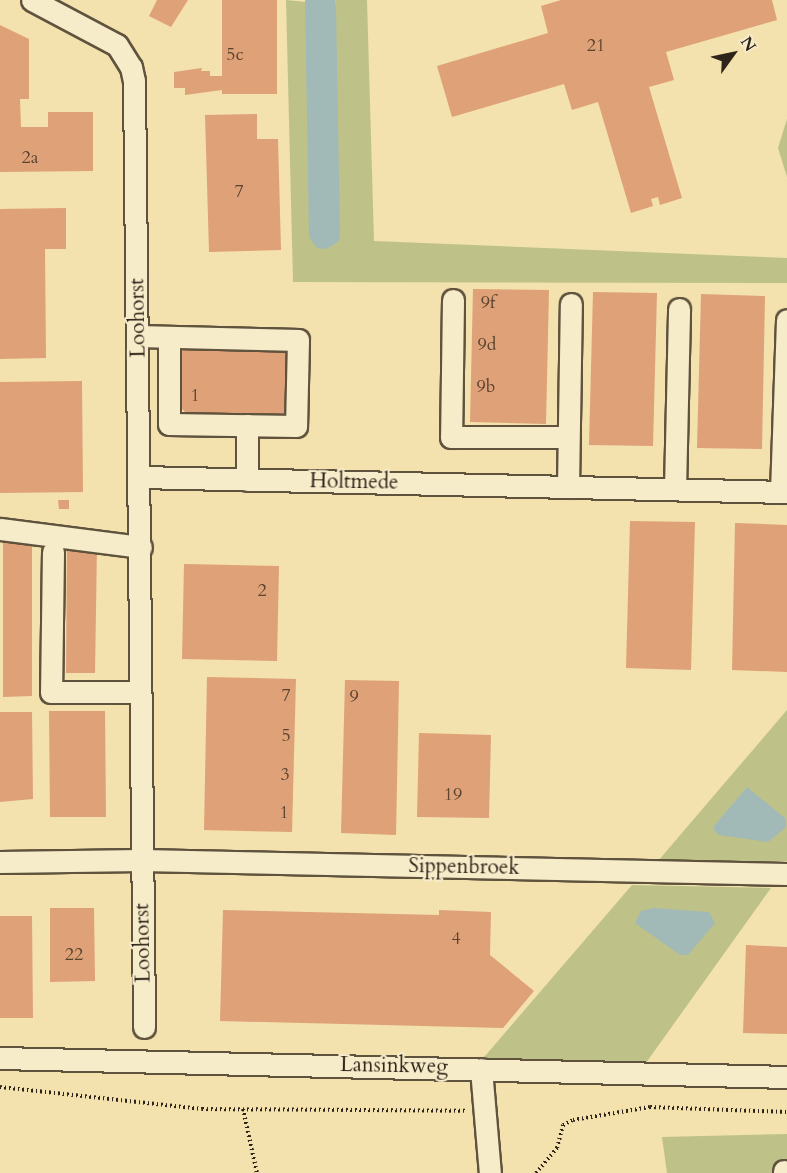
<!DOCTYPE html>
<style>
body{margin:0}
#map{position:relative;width:787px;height:1173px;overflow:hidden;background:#f3e1ae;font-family:Cardo,serif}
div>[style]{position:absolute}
.green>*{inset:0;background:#bec288}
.water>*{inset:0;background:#a2bab7}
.building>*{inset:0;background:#dfa177}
.path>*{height:4px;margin-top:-2px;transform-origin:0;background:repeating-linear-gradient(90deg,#2f2419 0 1.5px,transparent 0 4.5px)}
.roads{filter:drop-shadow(2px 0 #60533e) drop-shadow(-2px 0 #60533e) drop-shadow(0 2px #60533e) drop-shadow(0 -2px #60533e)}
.minor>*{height:21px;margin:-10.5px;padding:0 10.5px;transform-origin:10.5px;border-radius:10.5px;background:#f7ecca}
span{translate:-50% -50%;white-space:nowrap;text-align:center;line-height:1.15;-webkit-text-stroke:4.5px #f7ecca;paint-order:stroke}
.number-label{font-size:18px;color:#5b4330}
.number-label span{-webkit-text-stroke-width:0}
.street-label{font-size:21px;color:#2f2419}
.north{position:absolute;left:703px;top:24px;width:60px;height:60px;-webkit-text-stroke:4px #f7ecca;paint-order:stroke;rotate:57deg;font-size:16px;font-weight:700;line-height:24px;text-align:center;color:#2f2419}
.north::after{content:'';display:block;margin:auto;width:21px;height:27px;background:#2f2419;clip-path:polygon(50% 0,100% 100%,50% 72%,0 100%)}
</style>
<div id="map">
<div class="green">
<div style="clip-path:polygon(286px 0,336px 5px,335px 0,367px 0,374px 241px,787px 258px,787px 283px,293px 282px)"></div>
<div style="clip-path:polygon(787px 119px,787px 177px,778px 148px)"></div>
<div style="clip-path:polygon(787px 710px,787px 861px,658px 861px)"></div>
<div style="clip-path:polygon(632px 885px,771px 888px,643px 1067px,479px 1063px)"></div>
<div style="clip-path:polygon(787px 1134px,787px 1173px,667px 1173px,662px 1137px)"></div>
</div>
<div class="water">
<div style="clip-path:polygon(305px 0,335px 0,336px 5px,340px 236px,338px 242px,326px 249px,317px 248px,309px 237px)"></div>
<div style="clip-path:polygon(747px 787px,786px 819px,786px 827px,768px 842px,719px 835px,714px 830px,714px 826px)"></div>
<div style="clip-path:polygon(653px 908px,709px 912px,715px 923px,688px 955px,680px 955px,635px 923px,641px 911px)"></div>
</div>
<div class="building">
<div style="clip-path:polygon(157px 0,188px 0,171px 27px,149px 16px)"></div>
<div style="clip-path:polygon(222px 0,277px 0,277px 94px,222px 94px,222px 90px,185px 95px,185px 88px,174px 88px,174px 72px,202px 68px,201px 71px,210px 71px,210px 76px,222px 76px)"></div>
<div style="clip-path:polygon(561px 0,772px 0,777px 20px,666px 52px,674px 80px,649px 87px,682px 198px,660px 205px,658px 197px,651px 199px,653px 206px,631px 213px,598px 102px,572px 110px,564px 84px,452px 117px,437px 66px,548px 33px,541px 6px)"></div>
<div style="clip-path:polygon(0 25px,29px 39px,29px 99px,20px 99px,21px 127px,48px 127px,48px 112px,93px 112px,93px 171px,0 172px)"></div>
<div style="clip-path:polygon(257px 114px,257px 139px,278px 139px,281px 250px,209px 252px,205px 115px)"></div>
<div style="clip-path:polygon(66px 208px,66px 249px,45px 249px,46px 358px,0 359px,0 209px)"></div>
<div style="clip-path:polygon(473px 289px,549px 290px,546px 424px,470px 422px)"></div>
<div style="clip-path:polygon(593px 292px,657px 293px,653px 446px,589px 445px)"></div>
<div style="clip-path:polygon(701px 294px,765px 296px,762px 449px,697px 448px)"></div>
<div style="clip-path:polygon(180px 349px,290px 352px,289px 415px,186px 413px,178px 405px)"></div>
<div style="clip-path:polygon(82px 381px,83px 492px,0 493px,0 382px)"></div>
<div style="clip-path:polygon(58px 500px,69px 500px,69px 509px,59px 509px)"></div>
<div style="clip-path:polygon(630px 521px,695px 522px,691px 670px,626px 668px)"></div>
<div style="clip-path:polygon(735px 523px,787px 525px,787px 672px,732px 670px)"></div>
<div style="clip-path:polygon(3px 541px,32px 541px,32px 696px,3px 697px)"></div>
<div style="clip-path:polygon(67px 546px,97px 546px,95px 673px,66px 673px)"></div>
<div style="clip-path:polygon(184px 564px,279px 566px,277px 661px,182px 659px)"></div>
<div style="clip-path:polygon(207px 677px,296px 679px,292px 832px,204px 830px)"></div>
<div style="clip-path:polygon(345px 680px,399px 681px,396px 835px,341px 833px)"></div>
<div style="clip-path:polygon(49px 711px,105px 711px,106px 817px,50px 817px)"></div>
<div style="clip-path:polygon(0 712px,32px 712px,33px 799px,0 802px)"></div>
<div style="clip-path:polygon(419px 733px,491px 735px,489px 818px,417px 817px)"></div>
<div style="clip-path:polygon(50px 908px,94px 908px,95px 981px,50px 982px)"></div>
<div style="clip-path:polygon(223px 910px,439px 915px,439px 910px,491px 912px,490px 955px,534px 991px,503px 1028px,220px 1021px)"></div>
<div style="clip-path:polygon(0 916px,32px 916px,33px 1018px,0 1018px)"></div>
<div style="clip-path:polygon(746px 945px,787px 947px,787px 1034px,743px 1033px)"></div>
</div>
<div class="path">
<div style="left:0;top:1087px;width:203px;rotate:6.2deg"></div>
<div style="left:202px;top:1109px;width:264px;rotate:0.4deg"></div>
<div style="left:243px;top:1109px;width:66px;rotate:77.7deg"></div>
<div style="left:536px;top:1173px;width:33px;rotate:-50deg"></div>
<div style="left:557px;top:1148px;width:24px;rotate:-75deg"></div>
<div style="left:563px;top:1125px;width:11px;rotate:-27deg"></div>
<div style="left:573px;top:1120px;width:78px;rotate:-9.6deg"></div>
<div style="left:650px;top:1107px;width:137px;rotate:2.1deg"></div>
</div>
<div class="roads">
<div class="minor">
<div style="left:32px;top:0;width:96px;rotate:27.9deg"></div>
<div style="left:117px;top:45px;width:26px;rotate:58deg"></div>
<div style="left:131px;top:67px;width:14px;rotate:78deg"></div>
<div style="left:134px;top:81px;width:946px;rotate:89.39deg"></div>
<div style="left:453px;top:300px;width:137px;rotate:90.8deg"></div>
<div style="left:451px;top:437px;width:117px"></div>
<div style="left:138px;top:336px;width:160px;rotate:1.4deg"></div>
<div style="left:298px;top:340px;width:86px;rotate:91.3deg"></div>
<div style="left:296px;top:426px;width:127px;rotate:-179.1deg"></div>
<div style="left:169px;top:424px;width:87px;rotate:-90deg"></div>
<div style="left:247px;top:425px;width:55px;rotate:90deg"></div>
<div style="left:140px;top:477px;width:647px;rotate:1.33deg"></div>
<div style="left:568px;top:487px;width:183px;rotate:-89.1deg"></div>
<div style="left:675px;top:489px;width:180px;rotate:-88.7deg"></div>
<div style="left:781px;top:492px;width:172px;rotate:-88deg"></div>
<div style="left:0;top:529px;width:142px;rotate:7.3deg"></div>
<div style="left:53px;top:552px;width:140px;rotate:90.8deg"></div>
<div style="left:51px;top:692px;width:89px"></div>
<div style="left:0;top:862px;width:142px;rotate:-0.8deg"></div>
<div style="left:142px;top:860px;width:645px;rotate:1.24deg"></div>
<div style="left:0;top:1058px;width:787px;rotate:1.38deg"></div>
<div style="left:481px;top:1069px;width:104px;rotate:85.1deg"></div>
<div style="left:784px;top:1171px;width:2px;rotate:90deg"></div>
</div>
</div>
<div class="number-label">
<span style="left:596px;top:46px">21</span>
<span style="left:235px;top:55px">5c</span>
<span style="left:30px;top:158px">2a</span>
<span style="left:239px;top:192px">7</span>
<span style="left:488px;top:303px">9f</span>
<span style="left:487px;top:345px">9d</span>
<span style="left:486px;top:387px">9b</span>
<span style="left:195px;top:396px">1</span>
<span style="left:262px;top:591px">2</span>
<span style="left:286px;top:696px">7</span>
<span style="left:354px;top:697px">9</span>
<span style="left:286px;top:736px">5</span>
<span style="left:285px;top:775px">3</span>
<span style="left:453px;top:795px">19</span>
<span style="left:284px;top:813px">1</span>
<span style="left:456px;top:939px">4</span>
<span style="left:74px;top:955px">22</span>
</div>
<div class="street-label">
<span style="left:138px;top:318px;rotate:-91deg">Loohorst</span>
<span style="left:354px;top:482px;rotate:1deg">Holtmede</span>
<span style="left:464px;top:867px;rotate:1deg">Sippenbroek</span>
<span style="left:143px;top:943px;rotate:-91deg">Loohorst</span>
<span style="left:394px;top:1066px;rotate:1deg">Lansinkweg</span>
</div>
<div class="north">N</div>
</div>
